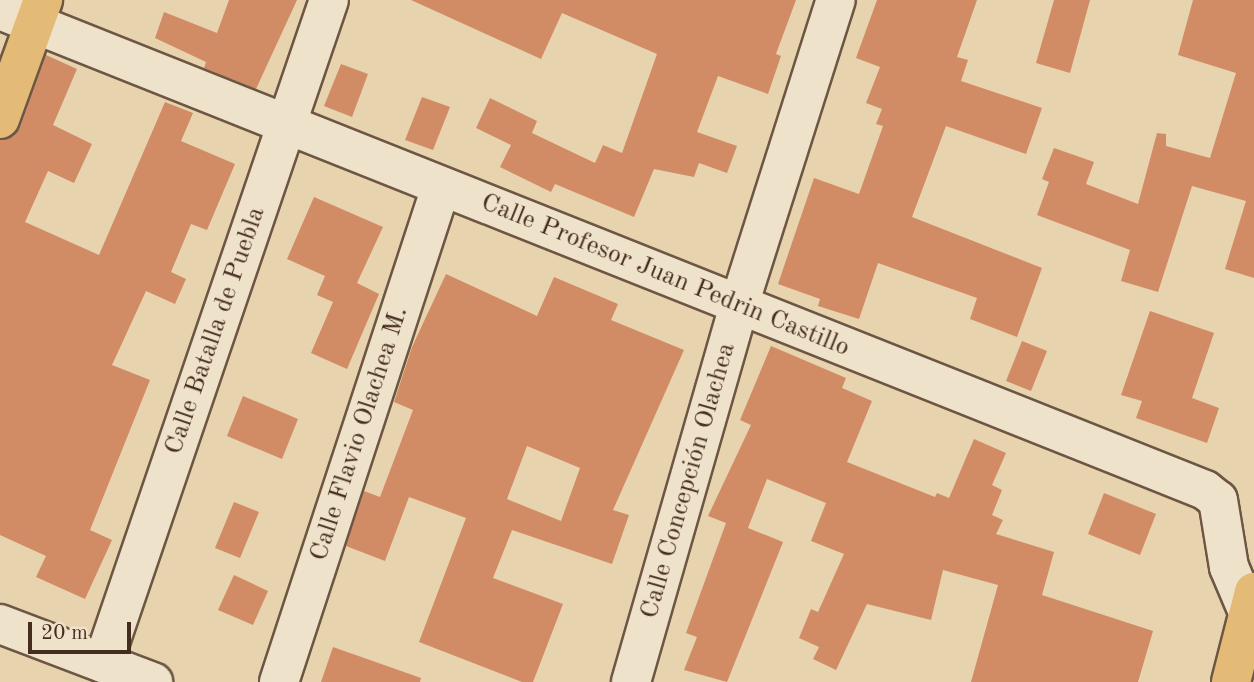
<!DOCTYPE html>
<meta charset="utf-8">
<style>
body{margin:0}
#map{position:relative;width:1254px;height:682px;overflow:hidden;background:#e7d3ae;font-family:"Old Standard TT",serif}
div>[style]{position:absolute}
.building>*{inset:0;background:#d18c66}
.roads{filter:drop-shadow(2px 0 #6d5643) drop-shadow(-2px 0 #6d5643) drop-shadow(0 2px #6d5643) drop-shadow(0 -2px #6d5643)}
.minor>*{height:38px;margin:-19px;padding:0 19px;transform-origin:19px;border-radius:19px;background:#efe2ca}
.major>*{height:38px;margin:-19px;padding:0 19px;transform-origin:19px;border-radius:19px;background:#e4ba77}
span{translate:-50% -50%;white-space:nowrap;text-align:center;line-height:1.15;-webkit-text-stroke:5px #efe2ca;paint-order:stroke}
.street-label{font-size:26px;color:#442c1f}
.scale{position:absolute;left:28px;top:622px;width:103px;height:32px;box-sizing:border-box;border:4px solid #442c1f;border-top:0;padding-left:9px;font-size:21px;line-height:24px;white-space:nowrap;color:#442c1f;-webkit-text-stroke:5px #efe2ca;paint-order:stroke}
</style>
<div id="map">
<div class="building">
<div style="clip-path:polygon(229px 0,297px 0,256px 89px,204px 68px,206px 62px,155px 38px,164px 12px,217px 33px)"></div>
<div style="clip-path:polygon(411px 0,796px 0,776px 54px,781px 56px,768px 94px,718px 76px,697px 132px,737px 146px,727px 173px,699px 163px,694px 177px,654px 169px,634px 217px,555px 184px,551px 192px,500px 167px,511px 145px,476px 128px,490px 98px,537px 121px,532px 133px,595px 163px,603px 145px,622px 153px,657px 54px,562px 13px,541px 59px)"></div>
<div style="clip-path:polygon(877px 0,977px 0,957px 57px,968px 60px,961px 81px,1042px 108px,1026px 154px,946px 126px,912px 217px,1042px 268px,1017px 337px,970px 319px,977px 298px,878px 263px,859px 319px,818px 306px,820px 299px,778px 284px,814px 178px,859px 194px,883px 126px,876px 124px,882px 109px,866px 103px,880px 67px,856px 58px)"></div>
<div style="clip-path:polygon(1054px 0,1090px 0,1070px 73px,1036px 63px)"></div>
<div style="clip-path:polygon(1193px 0,1254px 0,1254px 278px,1225px 269px,1246px 201px,1192px 186px,1158px 292px,1121px 281px,1130px 250px,1037px 215px,1049px 182px,1042px 179px,1054px 148px,1094px 162px,1086px 184px,1138px 204px,1157px 133px,1166px 134px,1166px 146px,1210px 158px,1236px 73px,1178px 55px)"></div>
<div style="clip-path:polygon(46px 55px,77px 69px,53px 125px,92px 144px,74px 183px,48px 171px,25px 222px,99px 255px,165px 102px,193px 113px,181px 141px,235px 164px,207px 230px,191px 224px,171px 272px,186px 279px,175px 304px,146px 291px,112px 365px,150px 380px,90px 530px,112px 540px,85px 599px,36px 577px,46px 556px,0 535px,0 140px,14px 136px,20px 127px)"></div>
<div style="clip-path:polygon(341px 64px,368px 74px,352px 117px,324px 106px)"></div>
<div style="clip-path:polygon(422px 97px,450px 107px,433px 150px,405px 140px)"></div>
<div style="clip-path:polygon(314px 197px,383px 227px,357px 283px,379px 294px,347px 369px,311px 353px,333px 302px,317px 295px,325px 276px,287px 259px)"></div>
<div style="clip-path:polygon(evenodd,446px 274px,537px 316px,554px 277px,618px 304px,611px 320px,684px 350px,613px 510px,629px 515px,612px 564px,512px 530px,493px 578px,563px 604px,533px 682px,522px 682px,419px 642px,466px 518px,409px 497px,385px 561px,346px 546px,364px 491px,380px 497px,413px 410px,394px 402px,412px 347px,446px 274px,527px 446px,580px 468px,561px 521px,507px 499px,527px 446px)"></div>
<div style="clip-path:polygon(1150px 311px,1214px 333px,1192px 398px,1219px 408px,1207px 443px,1136px 418px,1142px 401px,1121px 395px)"></div>
<div style="clip-path:polygon(1022px 341px,1047px 351px,1031px 391px,1006px 381px)"></div>
<div style="clip-path:polygon(771px 346px,846px 378px,842px 388px,872px 401px,847px 462px,935px 497px,937px 493px,949px 498px,974px 439px,1006px 453px,992px 485px,1002px 490px,992px 515px,1003px 520px,996px 534px,1054px 552px,1042px 595px,1153px 631px,1138px 682px,971px 682px,998px 585px,943px 570px,931px 620px,867px 604px,836px 670px,813px 659px,819px 647px,799px 638px,811px 609px,818px 612px,844px 554px,811px 541px,826px 503px,767px 479px,748px 528px,783px 542px,727px 682px,684px 670px,697px 637px,686px 633px,726px 523px,708px 516px,751px 425px,740px 420px)"></div>
<div style="clip-path:polygon(243px 396px,298px 419px,282px 459px,227px 436px)"></div>
<div style="clip-path:polygon(1104px 493px,1156px 514px,1140px 555px,1088px 534px)"></div>
<div style="clip-path:polygon(234px 502px,259px 512px,240px 558px,215px 548px)"></div>
<div style="clip-path:polygon(234px 575px,268px 591px,253px 625px,218px 610px)"></div>
<div style="clip-path:polygon(333px 647px,421px 678px,420px 682px,321px 682px)"></div>
</div>
<div class="roads">
<div class="minor">
<div style="left:0;top:10px;width:1297px;rotate:21.72deg"></div>
<div style="left:1205px;top:490px;width:16px;rotate:38deg"></div>
<div style="left:1218px;top:500px;width:68px;rotate:80.7deg"></div>
<div style="left:1229px;top:567px;width:49px;rotate:67.1deg"></div>
<div style="left:0;top:624px;width:164px;rotate:20.8deg"></div>
<div style="left:103px;top:663px;width:700px;rotate:-71.18deg"></div>
<div style="left:279px;top:682px;width:521px;rotate:-71.88deg"></div>
<div style="left:631px;top:682px;width:392px;rotate:-74deg"></div>
<div style="left:739px;top:305px;width:320px;rotate:-72.4deg"></div>
</div>
<div class="major">
<div style="left:0;top:119px;width:127px;rotate:-70.1deg"></div>
<div style="left:1231px;top:682px;width:93px;rotate:-75.7deg"></div>
</div>
</div>
<div class="street-label">
<span style="left:665px;top:276px;rotate:22deg">Calle Profesor Juan Pedrin Castillo</span>
<span style="left:216px;top:331px;rotate:-71deg">Calle Batalla de Puebla</span>
<span style="left:360px;top:434px;rotate:-72deg">Calle Flavio Olachea M.</span>
<span style="left:689px;top:481px;rotate:-74deg">Calle Concepción Olachea</span>
</div>
<div class="scale">20 m</div>
</div>
